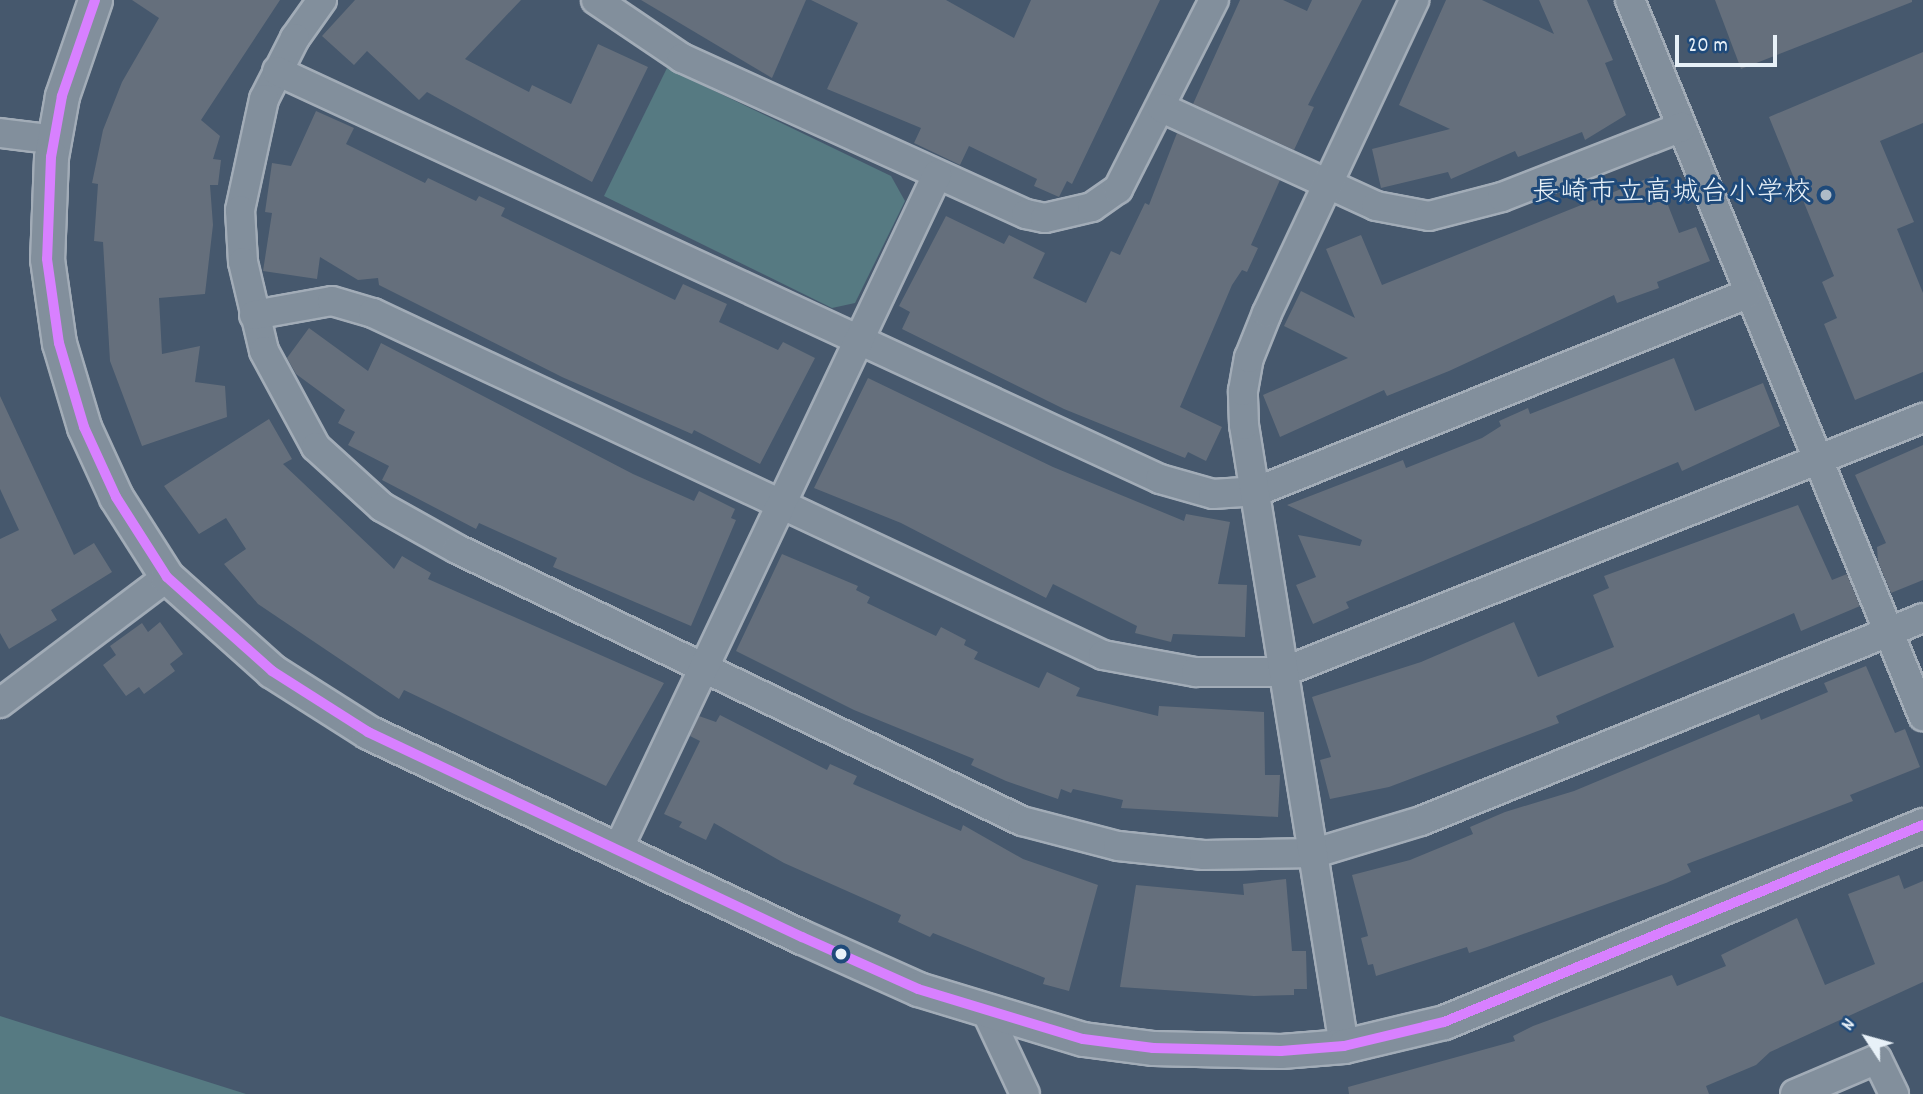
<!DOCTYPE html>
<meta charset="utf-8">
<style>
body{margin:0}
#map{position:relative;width:1923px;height:1094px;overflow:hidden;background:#46586d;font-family:Dekko,"Klee One",sans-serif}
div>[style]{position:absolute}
.green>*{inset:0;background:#567a82}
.building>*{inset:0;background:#656f7c}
.roads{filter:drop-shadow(2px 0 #a2acb7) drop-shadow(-2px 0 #a2acb7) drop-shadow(0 2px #a2acb7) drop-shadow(0 -2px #a2acb7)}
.minor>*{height:28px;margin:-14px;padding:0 14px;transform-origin:14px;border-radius:14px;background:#828f9c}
.tertiary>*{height:33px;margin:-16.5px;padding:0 16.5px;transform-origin:16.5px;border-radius:16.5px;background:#828f9c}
.bus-1>*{height:10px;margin:-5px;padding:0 5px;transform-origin:5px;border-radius:5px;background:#d880ff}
.dots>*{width:19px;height:19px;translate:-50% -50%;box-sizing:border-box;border:4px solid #1f4a7a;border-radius:50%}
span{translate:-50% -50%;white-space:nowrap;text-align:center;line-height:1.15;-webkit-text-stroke:6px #1f4a7a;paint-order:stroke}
.poi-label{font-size:28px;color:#e8f1f8}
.right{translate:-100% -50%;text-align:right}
.north{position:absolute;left:1832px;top:1003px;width:70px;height:70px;-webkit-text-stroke:5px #1f4a7a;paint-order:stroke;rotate:306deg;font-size:19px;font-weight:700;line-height:28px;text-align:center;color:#e8f1f8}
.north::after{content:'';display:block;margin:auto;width:24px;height:32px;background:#e8f1f8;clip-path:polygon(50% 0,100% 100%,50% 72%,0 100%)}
.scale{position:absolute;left:1675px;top:35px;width:102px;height:32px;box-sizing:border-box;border:4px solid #e8f1f8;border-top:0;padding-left:9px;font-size:21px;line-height:24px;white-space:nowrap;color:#e8f1f8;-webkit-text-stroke:5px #1f4a7a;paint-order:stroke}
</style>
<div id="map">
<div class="green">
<div style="clip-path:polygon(667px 68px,891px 176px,905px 201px,855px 303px,832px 308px,604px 196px)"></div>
<div style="clip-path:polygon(0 1016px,246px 1094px,0 1094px)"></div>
</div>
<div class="building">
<div style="clip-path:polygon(132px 0,280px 0,201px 120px,220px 136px,213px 159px,221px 160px,218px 185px,210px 185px,213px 225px,205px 294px,159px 298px,162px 354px,200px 346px,195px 382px,225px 386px,227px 417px,142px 446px,110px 361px,103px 242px,94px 241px,98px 184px,92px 183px,103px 130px,122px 82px,159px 18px)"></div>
<div style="clip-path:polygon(355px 0,521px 0,465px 59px,529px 92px,532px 85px,571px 104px,598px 44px,648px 67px,592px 182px,427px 92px,419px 100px,367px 51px,354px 65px,322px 36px)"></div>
<div style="clip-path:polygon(641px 0,806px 0,772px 78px)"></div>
<div style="clip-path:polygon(811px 0,946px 0,1014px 38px,1031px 0,1160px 0,1072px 184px,1067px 181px,1059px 197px,1034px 186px,1037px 179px,969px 146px,960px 165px,914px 143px,921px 128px,827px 89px,858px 23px)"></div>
<div style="clip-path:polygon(1240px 0,1283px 0,1307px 11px,1312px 0,1362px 0,1308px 105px,1314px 107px,1294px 150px,1193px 104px)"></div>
<div style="clip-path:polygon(1446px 0,1482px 0,1554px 34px,1539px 0,1587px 0,1613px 60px,1605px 63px,1626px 115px,1585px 140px,1582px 132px,1518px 157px,1515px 151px,1451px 179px,1448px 172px,1381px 188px,1372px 149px,1450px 129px,1399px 105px)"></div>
<div style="clip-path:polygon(1715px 0,1912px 0,1912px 2px,1741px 69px)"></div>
<div style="clip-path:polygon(1923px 52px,1923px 123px,1880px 141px,1914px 222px,1897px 229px,1923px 293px,1923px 372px,1855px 400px,1824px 324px,1837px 318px,1822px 282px,1834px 276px,1769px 117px)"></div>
<div style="clip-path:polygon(316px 111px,354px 128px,346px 144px,425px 183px,428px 178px,476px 201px,479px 196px,505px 208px,501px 216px,675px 300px,683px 284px,727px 304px,719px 322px,778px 350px,783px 342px,815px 358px,760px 464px,694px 430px,692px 434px,562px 377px,379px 285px,378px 278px,358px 280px,320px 257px,317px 279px,263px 271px,272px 213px,265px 212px,272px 163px,291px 166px)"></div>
<div style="clip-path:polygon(1177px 133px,1280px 180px,1251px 245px,1258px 248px,1247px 272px,1242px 270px,1232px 285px,1180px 407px,1222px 427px,1206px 461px,1188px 452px,1185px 458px,1064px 409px,902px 329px,910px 312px,899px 306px,946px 216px,1004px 244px,1009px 235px,1045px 253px,1033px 278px,1086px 303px,1111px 251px,1120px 255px,1145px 203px,1149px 205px)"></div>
<div style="clip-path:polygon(1656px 175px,1679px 233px,1696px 227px,1710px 261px,1657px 282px,1659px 288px,1617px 303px,1614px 295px,1449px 371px,1387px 396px,1384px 390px,1280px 437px,1263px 395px,1348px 358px,1284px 326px,1301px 291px,1355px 318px,1326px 249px,1361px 235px,1382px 285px)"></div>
<div style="clip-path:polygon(309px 328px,368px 371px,381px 343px,633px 474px,694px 501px,699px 491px,735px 509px,731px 518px,736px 520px,691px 626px,553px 567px,557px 558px,479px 523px,476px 529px,382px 480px,389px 466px,348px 445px,355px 432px,338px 423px,345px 410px,296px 374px,287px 358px)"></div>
<div style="clip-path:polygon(1674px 358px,1695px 411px,1763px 383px,1780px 426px,1682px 471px,1678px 462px,1346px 602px,1349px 608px,1313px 624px,1296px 585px,1316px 577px,1298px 535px,1360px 546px,1362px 540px,1287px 505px,1403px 460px,1406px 468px,1482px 438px,1501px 426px,1499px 421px,1528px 408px,1530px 414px)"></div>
<div style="clip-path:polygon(868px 378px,1053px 467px,1184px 521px,1186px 514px,1230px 522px,1218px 584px,1247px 585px,1245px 637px,1173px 634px,1171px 642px,1135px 633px,1137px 626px,1053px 584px,1046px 598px,901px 523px,814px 488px)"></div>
<div style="clip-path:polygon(0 396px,74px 555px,94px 543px,112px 572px,51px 610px,57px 620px,9px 649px,0 633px,0 539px,19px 530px,0 489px)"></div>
<div style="clip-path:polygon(269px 419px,292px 459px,283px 464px,394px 569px,402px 556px,431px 573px,428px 579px,664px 683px,606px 786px,404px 690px,399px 699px,258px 604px,224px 564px,246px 549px,226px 518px,199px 534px,164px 486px)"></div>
<div style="clip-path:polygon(1923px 445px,1923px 580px,1891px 593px,1878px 562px,1877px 547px,1886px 543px,1855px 475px)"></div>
<div style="clip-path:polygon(1798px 505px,1832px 580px,1847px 574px,1860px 606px,1801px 631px,1794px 613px,1556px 716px,1559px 723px,1389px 787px,1330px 799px,1320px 760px,1331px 757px,1312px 697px,1421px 662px,1514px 622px,1538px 677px,1614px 647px,1593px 595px,1609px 588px,1604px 576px)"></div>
<div style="clip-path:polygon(782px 554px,858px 586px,856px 590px,870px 597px,867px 603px,936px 636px,941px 627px,966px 640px,964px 645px,978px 652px,974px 659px,1039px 688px,1047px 672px,1080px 688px,1076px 696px,1158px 716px,1159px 706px,1264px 712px,1265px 775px,1280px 775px,1278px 817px,1121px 808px,1123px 800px,1073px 789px,1071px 793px,1061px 789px,1058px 799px,1006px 781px,971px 765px,974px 759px,854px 710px,736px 651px)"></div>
<div style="clip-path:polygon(160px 622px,183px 654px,170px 664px,175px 671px,144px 694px,139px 687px,126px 696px,103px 665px,116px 655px,110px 646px,142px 623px,148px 632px)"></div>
<div style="clip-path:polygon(1866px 666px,1895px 733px,1905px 729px,1920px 767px,1850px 795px,1853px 801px,1687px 864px,1691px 872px,1666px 883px,1487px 947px,1469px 953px,1467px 947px,1376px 976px,1373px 964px,1368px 965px,1361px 938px,1368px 936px,1352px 875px,1410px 860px,1473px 834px,1470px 827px,1505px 812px,1574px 791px,1759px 714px,1761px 720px,1828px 692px,1824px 683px)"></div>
<div style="clip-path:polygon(720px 715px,827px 770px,830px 764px,857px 776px,853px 784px,961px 831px,963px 825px,1023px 859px,1098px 885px,1069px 991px,1043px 984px,1045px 978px,933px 933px,930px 937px,898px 922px,901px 915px,784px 863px,714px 823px,706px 840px,679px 827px,682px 822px,664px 814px,700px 741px,690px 736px,699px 716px,716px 722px)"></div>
<div style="clip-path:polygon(1899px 875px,1904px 889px,1923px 881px,1923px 982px,1770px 1052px,1756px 1065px,1706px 1086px,1709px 1094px,1349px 1094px,1348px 1087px,1515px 1041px,1513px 1036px,1533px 1026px,1672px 975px,1677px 986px,1726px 966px,1721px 955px,1797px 918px,1825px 985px,1875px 964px,1848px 894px)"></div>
<div style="clip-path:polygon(1286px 879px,1292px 951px,1306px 951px,1307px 989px,1294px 989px,1294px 995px,1254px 996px,1120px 987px,1136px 885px,1244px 895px,1243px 884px)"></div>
</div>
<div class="roads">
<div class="minor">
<div style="left:322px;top:0;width:47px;rotate:125.4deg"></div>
<div style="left:295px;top:38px;width:68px;rotate:116.9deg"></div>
<div style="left:264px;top:99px;width:114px;rotate:102.2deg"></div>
<div style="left:240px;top:210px;width:52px;rotate:86.7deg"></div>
<div style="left:243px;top:262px;width:91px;rotate:76.7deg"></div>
<div style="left:264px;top:351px;width:109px;rotate:61.6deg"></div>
<div style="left:316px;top:447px;width:89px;rotate:42.3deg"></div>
<div style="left:382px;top:507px;width:86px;rotate:29.2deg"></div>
<div style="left:457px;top:549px;width:627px;rotate:25.71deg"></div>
<div style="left:1022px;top:821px;width:99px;rotate:14.6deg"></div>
<div style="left:1118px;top:846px;width:86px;rotate:6deg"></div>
<div style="left:1204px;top:855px;width:111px;rotate:-1deg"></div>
<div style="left:1315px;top:853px;width:111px;rotate:-16.8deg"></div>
<div style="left:1421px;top:821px;width:541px;rotate:-22.02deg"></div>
<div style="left:596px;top:0;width:104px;rotate:34deg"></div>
<div style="left:682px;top:58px;width:378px;rotate:24.4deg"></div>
<div style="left:1026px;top:214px;width:19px;rotate:12deg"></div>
<div style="left:1045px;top:218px;width:48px;rotate:-13.2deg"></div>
<div style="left:1092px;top:207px;width:32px;rotate:-35deg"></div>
<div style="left:1118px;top:189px;width:212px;rotate:-63.1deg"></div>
<div style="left:1630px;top:0;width:774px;rotate:67.74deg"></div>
<div style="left:277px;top:71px;width:973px;rotate:24.8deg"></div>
<div style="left:1160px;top:479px;width:55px;rotate:15.8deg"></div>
<div style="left:1213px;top:494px;width:45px;rotate:-3.8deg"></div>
<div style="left:1258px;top:491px;width:527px;rotate:-21.94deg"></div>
<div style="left:1162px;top:108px;width:235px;rotate:24.6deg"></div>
<div style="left:1376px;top:206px;width:54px;rotate:10.7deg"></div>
<div style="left:1429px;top:216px;width:75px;rotate:-14.6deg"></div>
<div style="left:1502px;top:197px;width:193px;rotate:-21.3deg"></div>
<div style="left:0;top:133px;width:38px;rotate:7deg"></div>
<div style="left:254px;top:315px;width:79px;rotate:-10.2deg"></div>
<div style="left:332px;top:301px;width:43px;rotate:16.3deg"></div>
<div style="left:373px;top:313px;width:806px;rotate:25.1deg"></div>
<div style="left:1103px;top:655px;width:95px;rotate:10.4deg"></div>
<div style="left:1196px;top:672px;width:87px"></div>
<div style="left:1283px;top:672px;width:689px;rotate:-21.65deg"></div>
<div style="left:0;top:703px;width:209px;rotate:-37deg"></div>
<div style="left:618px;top:849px;width:746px;rotate:-64.67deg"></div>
<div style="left:987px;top:1013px;width:89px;rotate:64.9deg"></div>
<div style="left:1344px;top:1046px;width:629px;rotate:-99.15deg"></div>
<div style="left:1244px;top:425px;width:34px;rotate:-92deg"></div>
<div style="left:1243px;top:391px;width:34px;rotate:-80deg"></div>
<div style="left:1249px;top:358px;width:48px;rotate:-68.2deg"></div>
<div style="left:1267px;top:313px;width:346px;rotate:-64.8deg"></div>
<div style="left:1795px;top:1094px;width:89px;rotate:-23.1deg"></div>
<div style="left:1877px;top:1059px;width:39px;rotate:64deg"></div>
</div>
<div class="tertiary">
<div style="left:95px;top:0;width:102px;rotate:109deg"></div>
<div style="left:62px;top:96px;width:62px;rotate:100.2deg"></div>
<div style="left:51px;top:157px;width:102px;rotate:92.2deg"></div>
<div style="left:47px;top:259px;width:85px;rotate:81.9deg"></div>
<div style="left:59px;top:343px;width:88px;rotate:73.4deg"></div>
<div style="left:84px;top:427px;width:77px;rotate:65.4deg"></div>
<div style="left:116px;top:497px;width:95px;rotate:57.5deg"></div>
<div style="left:167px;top:577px;width:141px;rotate:41.8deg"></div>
<div style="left:272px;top:671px;width:114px;rotate:32.4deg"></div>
<div style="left:368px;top:732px;width:480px;rotate:25.3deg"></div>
<div style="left:802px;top:937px;width:127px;rotate:24.1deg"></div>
<div style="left:918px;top:989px;width:172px;rotate:16.9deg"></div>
<div style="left:1083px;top:1039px;width:71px;rotate:7.3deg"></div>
<div style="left:1153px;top:1048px;width:128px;rotate:1.3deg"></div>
<div style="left:1281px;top:1051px;width:63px;rotate:-4.5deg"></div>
<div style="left:1344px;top:1046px;width:103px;rotate:-13.5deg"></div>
<div style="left:1444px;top:1022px;width:518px;rotate:-22.36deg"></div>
</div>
</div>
<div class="bus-1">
<div style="left:95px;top:0;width:102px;rotate:109deg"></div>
<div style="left:62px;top:96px;width:62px;rotate:100.2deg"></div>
<div style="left:51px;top:157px;width:102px;rotate:92.2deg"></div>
<div style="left:47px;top:259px;width:85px;rotate:81.9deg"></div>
<div style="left:59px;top:343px;width:88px;rotate:73.4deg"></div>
<div style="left:84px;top:427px;width:77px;rotate:65.4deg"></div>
<div style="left:116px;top:497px;width:95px;rotate:57.5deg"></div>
<div style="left:167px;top:577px;width:141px;rotate:41.8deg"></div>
<div style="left:272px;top:671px;width:114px;rotate:32.4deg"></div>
<div style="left:368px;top:732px;width:480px;rotate:25.3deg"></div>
<div style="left:802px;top:937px;width:127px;rotate:24.1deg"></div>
<div style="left:918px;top:989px;width:172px;rotate:16.9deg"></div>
<div style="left:1083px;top:1039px;width:71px;rotate:7.3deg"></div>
<div style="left:1153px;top:1048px;width:128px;rotate:1.3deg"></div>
<div style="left:1281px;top:1051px;width:63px;rotate:-4.5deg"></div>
<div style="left:1344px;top:1046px;width:103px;rotate:-13.5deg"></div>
<div style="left:1444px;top:1022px;width:518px;rotate:-22.36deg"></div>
</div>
<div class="dots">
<div style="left:1826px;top:195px;background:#afbbc7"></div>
<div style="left:841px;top:954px;background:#e8f1f8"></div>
</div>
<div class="poi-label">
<span class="right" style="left:1812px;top:195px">長崎市立高城台小学校</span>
</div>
<div class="north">N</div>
<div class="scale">20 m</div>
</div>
